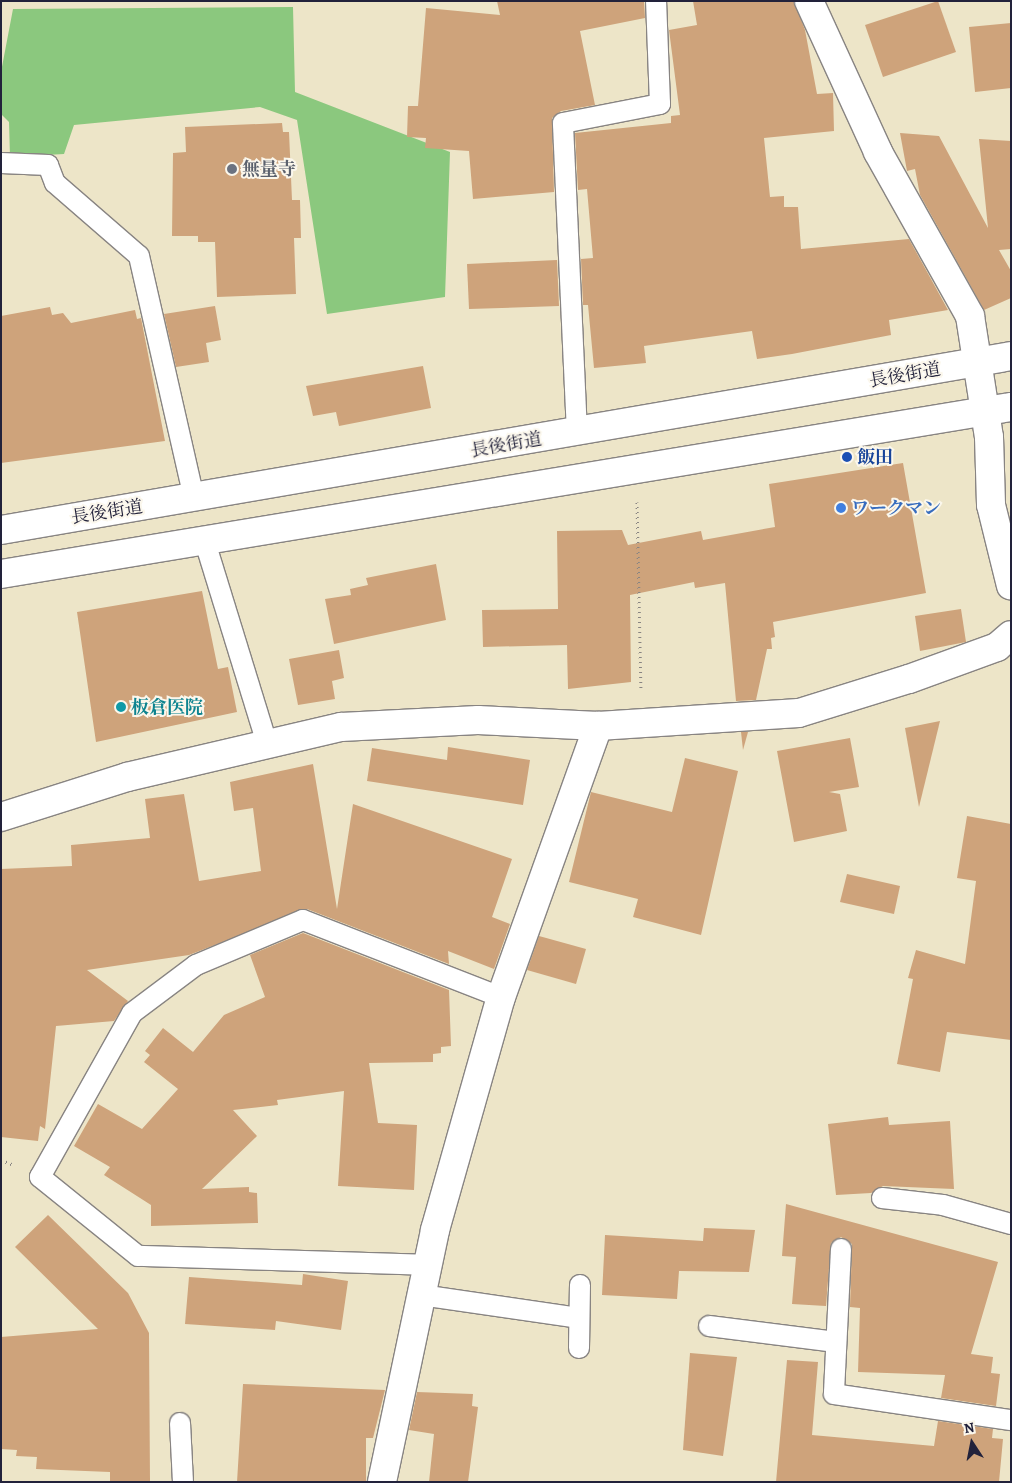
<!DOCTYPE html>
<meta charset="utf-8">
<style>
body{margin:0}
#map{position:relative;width:1012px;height:1483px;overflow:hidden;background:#ede5c8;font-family:Alegreya,"Noto Serif JP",serif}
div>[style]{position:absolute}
.green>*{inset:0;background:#8bc87e}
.building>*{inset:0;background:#cea37b}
.path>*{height:3px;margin-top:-1.5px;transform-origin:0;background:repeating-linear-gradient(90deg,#888482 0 1px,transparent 0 5px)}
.roads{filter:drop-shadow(1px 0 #888482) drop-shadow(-1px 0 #888482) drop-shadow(0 1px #888482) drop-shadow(0 -1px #888482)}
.service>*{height:20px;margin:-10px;padding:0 10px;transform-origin:10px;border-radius:10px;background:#fff}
.minor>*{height:28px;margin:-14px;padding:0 14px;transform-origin:14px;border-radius:14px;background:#fff}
.primary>*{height:28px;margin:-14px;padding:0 14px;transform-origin:14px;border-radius:14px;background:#fff}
.dots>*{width:14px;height:14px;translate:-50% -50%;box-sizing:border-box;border:2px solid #fbf7ec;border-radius:50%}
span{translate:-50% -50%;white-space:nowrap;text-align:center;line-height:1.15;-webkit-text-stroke:4px #fbf7ec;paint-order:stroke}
.worship-label{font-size:18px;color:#5b616d;font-weight:700}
.left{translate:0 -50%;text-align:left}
.street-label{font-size:18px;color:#22223b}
.transit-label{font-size:18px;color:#164399;font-weight:700}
.shop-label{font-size:18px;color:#366cbe;font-weight:700}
.culture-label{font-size:18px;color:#0d838f;font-weight:700}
.frame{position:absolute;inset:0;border:2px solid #22223b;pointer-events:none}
.north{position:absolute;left:947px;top:1418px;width:50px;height:50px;-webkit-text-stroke:4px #fbf7ec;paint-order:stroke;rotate:349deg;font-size:14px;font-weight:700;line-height:20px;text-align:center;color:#22223b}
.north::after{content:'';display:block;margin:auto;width:18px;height:22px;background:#22223b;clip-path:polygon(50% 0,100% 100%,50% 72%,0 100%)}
</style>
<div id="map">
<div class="green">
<div style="clip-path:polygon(293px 7px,295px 92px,450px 152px,445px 297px,327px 314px,297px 120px,260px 107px,74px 125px,64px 154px,10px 157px,9px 122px,1px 114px,1px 72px,13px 9px)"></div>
</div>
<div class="building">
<div style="clip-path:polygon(497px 1px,644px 1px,645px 18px,580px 31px,595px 105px,561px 111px,552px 118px,554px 192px,473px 199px,469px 151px,425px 148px,426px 138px,407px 137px,408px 106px,418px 106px,426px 8px,500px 15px)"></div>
<div style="clip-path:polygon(693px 1px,794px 1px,805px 30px,817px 94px,833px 93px,834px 131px,764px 138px,770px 197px,784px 196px,784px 207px,798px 207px,801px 249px,909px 239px,948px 310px,889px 320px,891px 335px,792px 354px,757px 359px,752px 331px,644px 346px,646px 363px,594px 368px,588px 305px,583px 305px,581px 259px,593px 258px,587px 189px,578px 190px,575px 133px,671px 123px,671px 116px,680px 115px,669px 30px,697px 25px)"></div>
<div style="clip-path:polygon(938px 1px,956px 52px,883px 77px,865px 25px)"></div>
<div style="clip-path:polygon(1011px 23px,1011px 88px,975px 92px,969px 27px)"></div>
<div style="clip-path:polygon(282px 123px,283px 132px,289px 132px,292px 200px,300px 200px,301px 238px,294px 238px,296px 294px,217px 297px,215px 242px,198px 242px,198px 236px,172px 236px,173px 153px,186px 152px,185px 127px)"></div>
<div style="clip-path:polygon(900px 133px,939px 136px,988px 228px,979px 139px,1011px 141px,1011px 249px,999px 250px,1011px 271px,1011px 298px,984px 310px,920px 195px,915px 169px,907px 171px)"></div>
<div style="clip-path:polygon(557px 260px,559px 306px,469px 309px,467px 264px)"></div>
<div style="clip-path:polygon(215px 306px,221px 340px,206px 343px,209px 362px,176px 367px,164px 314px)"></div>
<div style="clip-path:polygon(50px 307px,52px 315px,63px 313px,71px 323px,135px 310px,137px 319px,141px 318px,165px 441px,1px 463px,1px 316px)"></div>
<div style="clip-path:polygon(423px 366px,431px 408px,339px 426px,336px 412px,313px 416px,306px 386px)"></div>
<div style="clip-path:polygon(903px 463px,926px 593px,773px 622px,775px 637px,771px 638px,772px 649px,767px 649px,756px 700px,736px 701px,725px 583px,695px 588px,694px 582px,630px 595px,631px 682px,568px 689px,567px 645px,483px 647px,482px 610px,558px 609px,557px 531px,622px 530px,628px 545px,701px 531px,703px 540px,775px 527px,769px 484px)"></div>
<div style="clip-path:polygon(436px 564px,446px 620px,334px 644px,325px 599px,351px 595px,350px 589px,368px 585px,366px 578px)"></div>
<div style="clip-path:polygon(202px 591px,218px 669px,228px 667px,237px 712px,96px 742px,77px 612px)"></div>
<div style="clip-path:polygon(961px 609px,966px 642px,920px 651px,915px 616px)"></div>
<div style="clip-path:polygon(339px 650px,344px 678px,332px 681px,335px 699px,298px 705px,289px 659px)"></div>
<div style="clip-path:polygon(940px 721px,919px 807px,905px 728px)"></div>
<div style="clip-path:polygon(741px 732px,748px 732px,743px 750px)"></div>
<div style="clip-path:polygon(850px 738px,859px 787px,829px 792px,840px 794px,847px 831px,794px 842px,777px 751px)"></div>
<div style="clip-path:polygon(448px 747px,530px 760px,523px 805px,367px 781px,372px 748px,447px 760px)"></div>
<div style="clip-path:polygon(685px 758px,738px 771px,701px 935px,633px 917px,638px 899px,569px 882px,591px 792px,672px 812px)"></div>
<div style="clip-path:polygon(313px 764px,337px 909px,353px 804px,512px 859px,492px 917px,510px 924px,494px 969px,448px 951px,449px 964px,307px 909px,189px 955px,87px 970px,128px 1001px,114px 1021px,56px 1026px,45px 1129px,40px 1126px,38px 1141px,1px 1137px,1px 869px,72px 866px,71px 845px,150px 838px,145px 799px,184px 794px,199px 881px,261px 871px,253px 808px,234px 811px,230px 782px)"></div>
<div style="clip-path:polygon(967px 816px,1011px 824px,1011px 1040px,947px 1032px,940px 1072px,897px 1064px,913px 979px,908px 978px,916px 950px,965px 964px,976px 881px,957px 878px)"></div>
<div style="clip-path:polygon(847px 874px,900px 886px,894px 914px,840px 902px)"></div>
<div style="clip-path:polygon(303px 933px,449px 990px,451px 1046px,441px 1047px,441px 1053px,433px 1054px,433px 1062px,369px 1063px,378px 1123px,417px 1125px,414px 1190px,338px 1186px,344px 1091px,277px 1100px,278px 1105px,233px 1110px,257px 1136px,202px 1189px,249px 1187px,249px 1192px,257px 1193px,258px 1223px,151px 1226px,151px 1205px,104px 1175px,110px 1167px,74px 1146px,98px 1104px,142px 1129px,178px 1089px,144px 1062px,150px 1055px,145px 1051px,163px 1028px,193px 1052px,224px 1015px,265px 997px,250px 955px)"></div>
<div style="clip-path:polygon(539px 936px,586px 949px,576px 984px,527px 970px)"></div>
<div style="clip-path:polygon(888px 1117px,889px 1125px,950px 1121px,954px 1189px,883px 1186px,871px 1193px,836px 1195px,828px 1124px)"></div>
<div style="clip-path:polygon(786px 1204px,998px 1262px,971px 1354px,993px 1357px,991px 1373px,1000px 1374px,996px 1406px,941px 1398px,945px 1375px,858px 1372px,860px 1308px,850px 1307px,852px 1244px,841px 1237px,831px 1243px,826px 1306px,792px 1304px,796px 1257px,782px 1256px)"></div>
<div style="clip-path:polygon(48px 1215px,128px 1293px,149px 1333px,150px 1482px,110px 1482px,110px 1472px,36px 1469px,37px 1457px,16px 1456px,17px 1450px,1px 1449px,1px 1337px,98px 1329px,15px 1247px)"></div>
<div style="clip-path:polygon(704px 1228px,755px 1230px,749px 1272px,679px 1271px,677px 1299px,602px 1295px,605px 1235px,703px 1241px)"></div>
<div style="clip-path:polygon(303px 1274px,348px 1281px,341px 1330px,276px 1321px,275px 1330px,185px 1324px,189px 1277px,302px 1285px)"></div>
<div style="clip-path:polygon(690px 1353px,737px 1357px,723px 1456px,683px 1450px)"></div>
<div style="clip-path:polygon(787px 1360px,818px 1362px,812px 1435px,934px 1446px,938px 1421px,993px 1429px,992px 1438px,1003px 1439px,999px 1482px,776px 1482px)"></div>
<div style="clip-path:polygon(243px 1384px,385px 1390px,373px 1438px,366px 1438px,366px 1482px,237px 1482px)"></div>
<div style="clip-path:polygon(417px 1392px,473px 1394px,472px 1406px,478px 1407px,468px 1482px,429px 1482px,434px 1434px,409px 1430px)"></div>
</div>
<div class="path">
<div style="left:637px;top:502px;width:189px;rotate:88.8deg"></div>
<div style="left:1px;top:1160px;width:14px;rotate:21deg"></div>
</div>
<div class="roads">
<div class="service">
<div style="left:1px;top:163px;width:47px;rotate:2.4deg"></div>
<div style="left:48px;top:165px;width:19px;rotate:69deg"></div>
<div style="left:55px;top:183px;width:111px;rotate:41deg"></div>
<div style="left:139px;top:256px;width:248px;rotate:77.2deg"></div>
<div style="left:577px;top:433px;width:310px;rotate:-92.6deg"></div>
<div style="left:563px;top:123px;width:99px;rotate:-11.1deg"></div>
<div style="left:660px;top:104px;width:103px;rotate:-92.2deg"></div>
<div style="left:205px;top:542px;width:210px;rotate:72.9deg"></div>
<div style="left:882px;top:1198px;width:61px;rotate:6.5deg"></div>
<div style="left:943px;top:1205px;width:71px;rotate:15.6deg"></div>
<div style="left:841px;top:1249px;width:145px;rotate:92.8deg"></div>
<div style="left:834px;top:1394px;width:179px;rotate:8.4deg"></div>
<div style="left:430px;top:1265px;width:292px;rotate:-178.2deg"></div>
<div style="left:138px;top:1256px;width:126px;rotate:-141.1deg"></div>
<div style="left:40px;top:1177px;width:188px;rotate:-60.7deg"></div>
<div style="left:132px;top:1013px;width:80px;rotate:-36.9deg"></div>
<div style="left:196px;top:965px;width:116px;rotate:-22.8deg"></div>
<div style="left:303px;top:920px;width:212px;rotate:21.3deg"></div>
<div style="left:421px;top:1295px;width:159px;rotate:8.3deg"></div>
<div style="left:709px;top:1326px;width:128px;rotate:7.2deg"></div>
<div style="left:579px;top:1348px;width:63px;rotate:-89.1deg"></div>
<div style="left:180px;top:1423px;width:59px;rotate:87.1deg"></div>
</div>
<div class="minor">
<div style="left:809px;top:1px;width:166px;rotate:65.4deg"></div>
<div style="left:878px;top:152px;width:188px;rotate:60.7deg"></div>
<div style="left:970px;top:316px;width:122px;rotate:81.1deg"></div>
<div style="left:989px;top:437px;width:68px;rotate:88.3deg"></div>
<div style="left:991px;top:505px;width:83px;rotate:76.1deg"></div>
<div style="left:1px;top:817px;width:132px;rotate:-17.6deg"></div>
<div style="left:127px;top:777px;width:220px;rotate:-13.2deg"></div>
<div style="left:341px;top:727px;width:137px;rotate:-2.9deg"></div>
<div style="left:478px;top:720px;width:120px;rotate:2.9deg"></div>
<div style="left:598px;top:726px;width:201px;rotate:-3.7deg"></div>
<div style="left:799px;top:713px;width:115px;rotate:-17.2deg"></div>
<div style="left:909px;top:679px;width:94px;rotate:-20deg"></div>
<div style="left:997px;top:647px;width:18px;rotate:-41deg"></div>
<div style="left:382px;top:1482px;width:258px;rotate:-78.1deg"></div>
<div style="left:435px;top:1230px;width:242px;rotate:-74.2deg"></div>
<div style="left:501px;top:997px;width:288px;rotate:-70.3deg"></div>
</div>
<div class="primary">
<div style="left:1px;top:530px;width:1025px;rotate:-9.77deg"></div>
<div style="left:1px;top:574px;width:1024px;rotate:-9.39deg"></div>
</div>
</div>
<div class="dots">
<div style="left:232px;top:169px;background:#6b7280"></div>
<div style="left:847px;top:457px;background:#1a4fb4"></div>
<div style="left:841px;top:508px;background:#3f7fe0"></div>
<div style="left:121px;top:707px;background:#0f9aa8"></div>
</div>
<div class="worship-label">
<span class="left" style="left:242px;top:169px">無量寺</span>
</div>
<div class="street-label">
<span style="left:905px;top:375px;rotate:-10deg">長後街道</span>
<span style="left:506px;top:445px;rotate:-10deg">長後街道</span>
<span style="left:107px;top:512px;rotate:-9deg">長後街道</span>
</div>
<div class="transit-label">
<span class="left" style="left:857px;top:457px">飯田</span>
</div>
<div class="shop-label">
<span class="left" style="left:851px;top:508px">ワークマン</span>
</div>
<div class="culture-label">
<span class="left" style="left:131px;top:707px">板倉医院</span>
</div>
<div class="frame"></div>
<div class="north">N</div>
</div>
